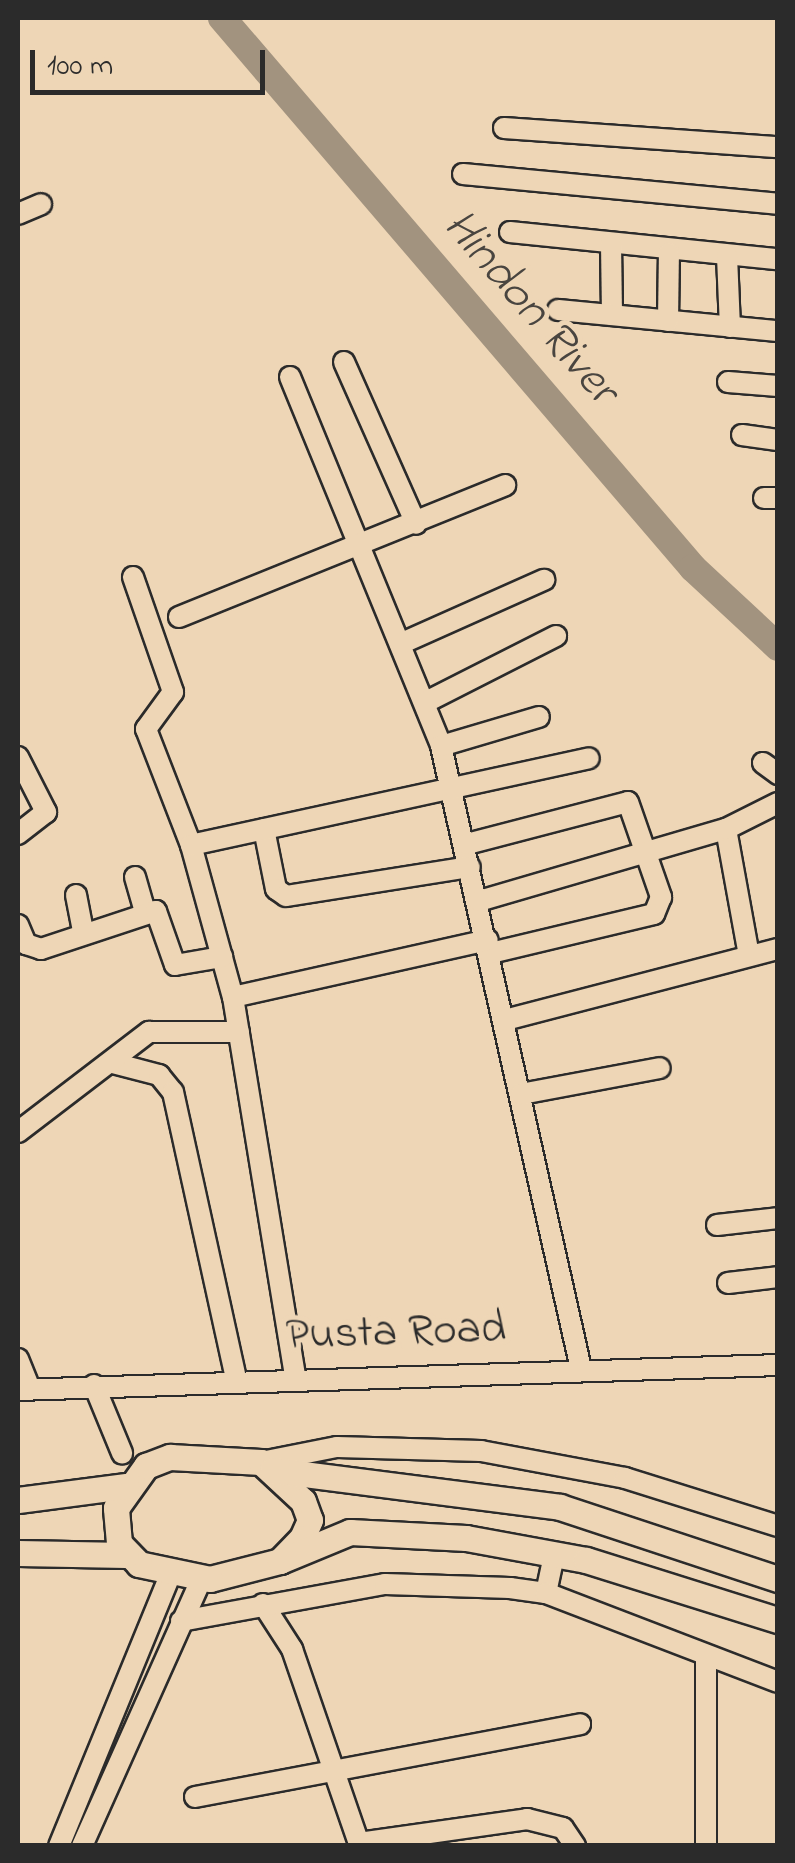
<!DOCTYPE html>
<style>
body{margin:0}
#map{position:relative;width:795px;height:1863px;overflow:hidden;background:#eed6b6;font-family:"Indie Flower",sans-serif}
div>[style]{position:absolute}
.river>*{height:28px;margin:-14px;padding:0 14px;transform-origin:14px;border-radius:14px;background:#a2937f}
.roads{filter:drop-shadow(2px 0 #2b2b2b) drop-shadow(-2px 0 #2b2b2b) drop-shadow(0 2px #2b2b2b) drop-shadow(0 -2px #2b2b2b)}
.minor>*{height:20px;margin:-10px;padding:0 10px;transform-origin:10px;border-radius:10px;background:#eed6b6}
.major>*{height:25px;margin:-12.5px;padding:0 12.5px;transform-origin:12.5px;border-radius:12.5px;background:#eed6b6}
span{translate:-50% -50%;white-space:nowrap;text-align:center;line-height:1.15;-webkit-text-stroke:10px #eed6b6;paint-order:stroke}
.street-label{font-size:45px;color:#2b2b2b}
.water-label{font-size:48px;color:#494540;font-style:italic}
.frame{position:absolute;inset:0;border:20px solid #2b2b2b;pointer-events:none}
.scale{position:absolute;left:30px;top:50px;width:235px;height:45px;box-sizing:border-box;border:5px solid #2b2b2b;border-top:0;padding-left:12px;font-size:30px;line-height:35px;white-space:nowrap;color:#2b2b2b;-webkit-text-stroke:8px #eed6b6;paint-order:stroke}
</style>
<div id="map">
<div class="river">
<div style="left:222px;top:18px;width:724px;rotate:49.42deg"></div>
<div style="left:693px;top:568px;width:116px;rotate:42.9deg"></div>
</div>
<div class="roads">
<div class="minor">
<div style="left:504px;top:128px;width:275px;rotate:4deg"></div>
<div style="left:463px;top:174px;width:316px;rotate:5.4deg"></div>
<div style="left:18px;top:214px;width:25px;rotate:-23deg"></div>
<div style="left:510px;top:232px;width:269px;rotate:5.8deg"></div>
<div style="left:611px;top:243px;width:72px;rotate:89.2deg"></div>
<div style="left:727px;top:256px;width:71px;rotate:87.6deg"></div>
<div style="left:558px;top:310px;width:221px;rotate:5.5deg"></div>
<div style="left:668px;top:321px;width:68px;rotate:-89.2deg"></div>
<div style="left:344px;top:362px;width:177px;rotate:66deg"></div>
<div style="left:290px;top:377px;width:399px;rotate:67.7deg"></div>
<div style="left:441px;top:746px;width:639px;rotate:77.33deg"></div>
<div style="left:728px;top:382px;width:50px;rotate:4.6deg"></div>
<div style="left:742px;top:435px;width:36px;rotate:8deg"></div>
<div style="left:764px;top:498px;width:14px"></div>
<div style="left:133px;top:577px;width:122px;rotate:70.8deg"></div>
<div style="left:173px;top:692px;width:46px;rotate:126.1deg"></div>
<div style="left:146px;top:729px;width:124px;rotate:68.8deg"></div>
<div style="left:191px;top:845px;width:158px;rotate:74.6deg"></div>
<div style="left:233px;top:997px;width:385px;rotate:80.7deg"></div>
<div style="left:179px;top:617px;width:352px;rotate:-22deg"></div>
<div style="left:400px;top:644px;width:158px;rotate:-24deg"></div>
<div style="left:426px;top:702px;width:146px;rotate:-26.9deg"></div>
<div style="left:441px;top:746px;width:102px;rotate:-16.5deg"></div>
<div style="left:18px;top:757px;width:62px;rotate:63deg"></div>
<div style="left:46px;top:812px;width:36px;rotate:142deg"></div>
<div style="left:763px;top:763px;width:19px;rotate:36deg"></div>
<div style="left:264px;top:829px;width:61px;rotate:78.7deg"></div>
<div style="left:276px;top:889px;width:12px;rotate:35deg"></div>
<div style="left:286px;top:896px;width:186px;rotate:-9deg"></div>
<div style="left:726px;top:829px;width:129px;rotate:79.7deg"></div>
<div style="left:467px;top:844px;width:166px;rotate:-14.6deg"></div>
<div style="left:628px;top:802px;width:101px;rotate:70.8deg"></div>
<div style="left:661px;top:897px;width:18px;rotate:112deg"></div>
<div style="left:654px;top:914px;width:169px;rotate:166.6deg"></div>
<div style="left:191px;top:845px;width:407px;rotate:-12.3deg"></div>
<div style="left:135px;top:877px;width:36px;rotate:74deg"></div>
<div style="left:76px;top:895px;width:38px;rotate:79deg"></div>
<div style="left:479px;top:901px;width:257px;rotate:-16.3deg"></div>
<div style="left:726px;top:829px;width:58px;rotate:-26.6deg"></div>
<div style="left:18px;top:925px;width:21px;rotate:67deg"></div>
<div style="left:26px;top:944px;width:16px;rotate:18deg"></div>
<div style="left:41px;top:949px;width:121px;rotate:-18.3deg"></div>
<div style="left:156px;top:911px;width:57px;rotate:70.6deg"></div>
<div style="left:175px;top:965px;width:48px;rotate:-9.7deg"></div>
<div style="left:233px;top:997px;width:261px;rotate:-12.6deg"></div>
<div style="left:505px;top:1020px;width:282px;rotate:-14.6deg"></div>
<div style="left:113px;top:1063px;width:48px;rotate:14.6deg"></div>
<div style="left:159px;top:1075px;width:22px;rotate:51deg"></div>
<div style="left:173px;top:1092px;width:294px;rotate:77.6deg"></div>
<div style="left:521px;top:1094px;width:141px;rotate:-10.6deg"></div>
<div style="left:18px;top:1132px;width:165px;rotate:-37.4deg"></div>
<div style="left:149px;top:1032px;width:90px"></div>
<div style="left:717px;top:1225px;width:61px;rotate:-6.5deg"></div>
<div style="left:728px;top:1283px;width:50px;rotate:-6.8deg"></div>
<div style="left:18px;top:1359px;width:32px;rotate:68deg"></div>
<div style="left:94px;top:1385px;width:74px;rotate:67.6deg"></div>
<div style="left:18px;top:1390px;width:760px;rotate:-1.88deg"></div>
<div style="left:261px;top:1462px;width:77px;rotate:-11.2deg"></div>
<div style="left:337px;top:1447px;width:144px;rotate:1.6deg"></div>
<div style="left:481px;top:1451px;width:147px;rotate:10.6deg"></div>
<div style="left:625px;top:1478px;width:160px;rotate:17.4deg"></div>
<div style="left:546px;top:1593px;width:40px;rotate:-78deg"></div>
<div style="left:263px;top:1604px;width:54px;rotate:57.2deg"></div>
<div style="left:292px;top:1649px;width:208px;rotate:71deg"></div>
<div style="left:181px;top:1621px;width:207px;rotate:-10.3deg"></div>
<div style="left:385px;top:1584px;width:125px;rotate:1.8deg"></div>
<div style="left:510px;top:1588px;width:36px;rotate:8deg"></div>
<div style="left:546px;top:1593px;width:248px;rotate:21deg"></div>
<div style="left:195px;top:1797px;width:392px;rotate:-10.7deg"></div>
<div style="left:359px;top:1843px;width:170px;rotate:-8.1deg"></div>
<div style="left:527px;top:1819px;width:37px;rotate:14deg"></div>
<div style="left:563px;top:1828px;width:22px;rotate:56deg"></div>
<div style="left:59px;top:1846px;width:292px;rotate:-67.7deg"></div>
<div style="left:82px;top:1846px;width:294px;rotate:-65.9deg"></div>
<div style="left:706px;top:1846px;width:189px;rotate:-90deg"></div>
</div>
<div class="major">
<div style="left:170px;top:1457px;width:91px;rotate:3.1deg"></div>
<div style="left:261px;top:1462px;width:57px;rotate:42.9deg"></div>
<div style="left:303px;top:1501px;width:20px;rotate:70deg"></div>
<div style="left:310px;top:1520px;width:20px;rotate:114deg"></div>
<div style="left:302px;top:1538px;width:32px;rotate:134deg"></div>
<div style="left:280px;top:1561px;width:72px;rotate:165.6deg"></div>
<div style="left:210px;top:1579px;width:73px;rotate:-168.1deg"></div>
<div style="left:139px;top:1564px;width:29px;rotate:-134deg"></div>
<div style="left:119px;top:1543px;width:35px;rotate:-95deg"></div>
<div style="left:116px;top:1508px;width:52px;rotate:-54.5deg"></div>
<div style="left:146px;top:1466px;width:26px;rotate:-21deg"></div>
<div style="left:272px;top:1470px;width:290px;rotate:7.3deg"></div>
<div style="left:560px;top:1507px;width:230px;rotate:18.3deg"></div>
<div style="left:18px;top:1500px;width:109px;rotate:-7.4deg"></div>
<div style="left:18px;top:1553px;width:108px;rotate:1.1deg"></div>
<div style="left:280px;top:1561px;width:76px;rotate:-22.5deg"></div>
<div style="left:350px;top:1532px;width:116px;rotate:3deg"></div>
<div style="left:466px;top:1538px;width:122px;rotate:10.4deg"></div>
<div style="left:586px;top:1560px;width:201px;rotate:17.4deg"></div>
</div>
</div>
<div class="street-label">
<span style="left:396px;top:1334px;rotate:-2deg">Pusta Road</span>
</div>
<div class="water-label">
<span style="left:529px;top:308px;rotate:49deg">Hindon River</span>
</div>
<div class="frame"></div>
<div class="scale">100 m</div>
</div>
